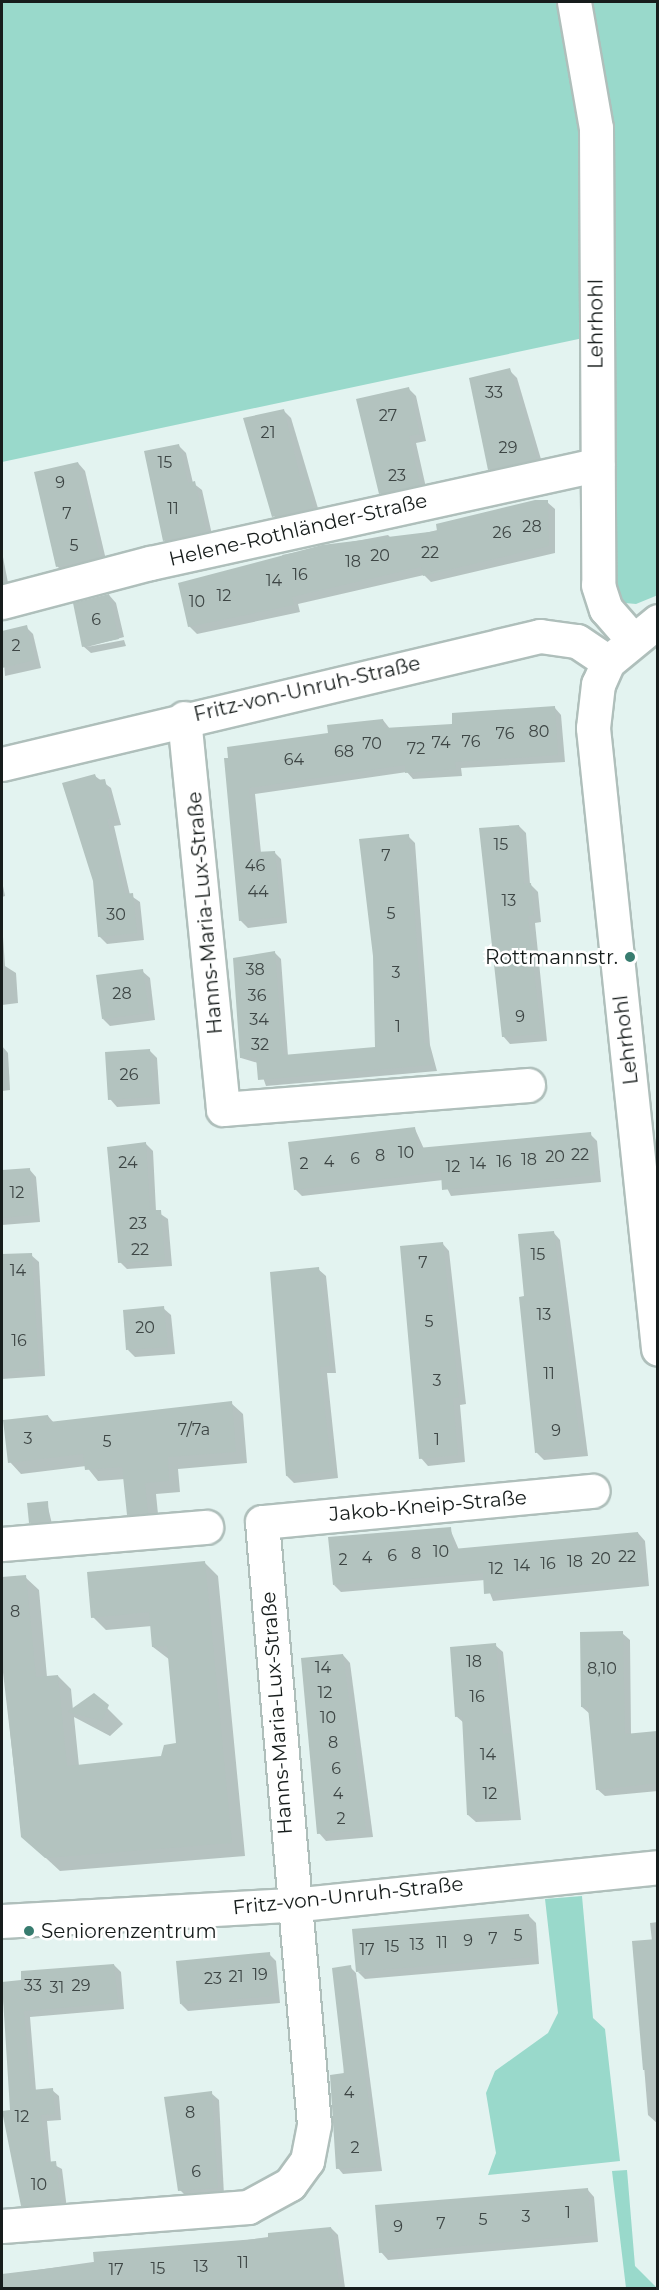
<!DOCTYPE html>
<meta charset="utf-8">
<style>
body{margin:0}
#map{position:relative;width:659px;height:2290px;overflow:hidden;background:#e3f3f0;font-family:Montserrat,sans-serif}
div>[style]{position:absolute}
.green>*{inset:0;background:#99d9cb}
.shadow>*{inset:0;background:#0003}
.building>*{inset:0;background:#b3c3bf}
.roads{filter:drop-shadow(2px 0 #afbfbb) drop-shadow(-2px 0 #afbfbb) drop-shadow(0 2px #afbfbb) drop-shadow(0 -2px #afbfbb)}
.minor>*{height:33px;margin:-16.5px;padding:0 16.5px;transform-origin:16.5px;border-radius:16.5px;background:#fff}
.dots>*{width:16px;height:16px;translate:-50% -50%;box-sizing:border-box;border:3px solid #fff;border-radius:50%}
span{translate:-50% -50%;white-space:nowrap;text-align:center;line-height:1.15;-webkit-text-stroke:5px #fff;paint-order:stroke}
.number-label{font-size:16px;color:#3e4645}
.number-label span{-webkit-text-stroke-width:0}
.street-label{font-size:20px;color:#171d1c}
.poi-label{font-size:20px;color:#171d1c}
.right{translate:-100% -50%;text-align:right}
.left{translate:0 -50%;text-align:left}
.frame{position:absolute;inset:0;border:3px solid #171d1c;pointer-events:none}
</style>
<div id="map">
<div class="green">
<div style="clip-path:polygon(2px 2px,564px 2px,588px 126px,588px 337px,2px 462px)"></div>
<div style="clip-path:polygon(585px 2px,657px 2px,658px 595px,636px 604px,625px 603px,611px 582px)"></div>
<div style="clip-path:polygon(582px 1896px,593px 2018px,605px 2029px,620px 2161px,488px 2175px,496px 2153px,486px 2093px,495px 2071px,548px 2033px,558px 2013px,545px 1899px)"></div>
<div style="clip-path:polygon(627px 2170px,635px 2266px,657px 2288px,626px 2288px,612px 2171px)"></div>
</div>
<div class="shadow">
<div style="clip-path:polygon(509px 370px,517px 378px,543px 466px,496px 476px,489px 469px)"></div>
<div style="clip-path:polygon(409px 389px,416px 396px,426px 441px,416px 443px,427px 492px,388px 500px,380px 493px)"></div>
<div style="clip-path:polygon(284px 411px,291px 418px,320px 515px,281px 524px,274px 516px)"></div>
<div style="clip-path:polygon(178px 445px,186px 453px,193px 483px,202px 490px,213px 539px,172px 548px,164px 540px)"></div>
<div style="clip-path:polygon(78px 463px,85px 471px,107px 564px,65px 574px,57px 566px)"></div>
<div style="clip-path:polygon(547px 502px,555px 509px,555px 553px,431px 582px,424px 575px,298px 604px,300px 612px,197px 634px,189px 626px,284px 560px,282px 555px,388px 535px,394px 541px)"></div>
<div style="clip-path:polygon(2px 552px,9px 588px,2px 590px)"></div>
<div style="clip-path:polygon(109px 595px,116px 603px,124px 637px,87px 647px,124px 640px,126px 646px,91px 653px,83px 646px)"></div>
<div style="clip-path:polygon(26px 627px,33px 634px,41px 668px,5px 676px,2px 632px)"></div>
<div style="clip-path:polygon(555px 708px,561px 715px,565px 762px,461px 768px,462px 776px,413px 779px,407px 772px,255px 794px,261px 853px,274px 852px,281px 859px,287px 923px,248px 928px,241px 921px,225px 760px,383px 720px,390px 729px,454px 725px)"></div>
<div style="clip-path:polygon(95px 776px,111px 788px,121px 825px,114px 826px,130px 895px,140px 902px,144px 940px,107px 944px,99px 936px)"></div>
<div style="clip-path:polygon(519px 826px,526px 833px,530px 884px,538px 892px,541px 922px,535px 923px,547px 1041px,510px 1044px,503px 1036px)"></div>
<div style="clip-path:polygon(408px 836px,415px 843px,430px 1045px,437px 1071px,266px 1086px,258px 1063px,241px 1058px,275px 953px,281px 959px,288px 1056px,376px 1048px)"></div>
<div style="clip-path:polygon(2px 881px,5px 896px,2px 897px)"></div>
<div style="clip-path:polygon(2px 922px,5px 966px,16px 973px,18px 1003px,2px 1005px)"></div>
<div style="clip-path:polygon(142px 971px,150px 978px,155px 1020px,110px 1026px,103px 1019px)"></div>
<div style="clip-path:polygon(2px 1046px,8px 1053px,10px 1090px,2px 1091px)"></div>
<div style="clip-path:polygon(149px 1050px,157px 1058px,160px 1104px,117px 1107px,110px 1099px)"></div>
<div style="clip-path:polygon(415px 1129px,424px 1149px,590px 1134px,597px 1141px,601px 1182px,451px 1196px,443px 1180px,302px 1196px,295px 1189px)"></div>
<div style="clip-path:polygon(145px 1143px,153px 1151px,156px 1211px,168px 1219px,172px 1266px,127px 1269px,120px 1262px)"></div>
<div style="clip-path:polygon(29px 1169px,36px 1177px,40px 1222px,2px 1225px,2px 1172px)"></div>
<div style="clip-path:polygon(553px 1232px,560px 1240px,588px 1456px,544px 1460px,537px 1453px,526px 1298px)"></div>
<div style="clip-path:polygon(442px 1243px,449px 1251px,466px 1404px,460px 1405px,465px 1462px,428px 1466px,421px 1458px)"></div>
<div style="clip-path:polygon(31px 1255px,39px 1262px,45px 1376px,2px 1379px,2px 1256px)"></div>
<div style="clip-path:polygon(318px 1269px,326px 1276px,336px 1373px,327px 1373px,338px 1478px,294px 1483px,287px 1476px)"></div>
<div style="clip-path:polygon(163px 1308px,171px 1315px,175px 1354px,135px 1357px,128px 1350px)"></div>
<div style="clip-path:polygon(231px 1403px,243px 1414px,247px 1463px,178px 1469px,180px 1492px,156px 1494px,159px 1524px,140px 1526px,128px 1514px,125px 1479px,98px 1481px,86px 1466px,21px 1474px,10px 1462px,48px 1416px,54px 1423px)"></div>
<div style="clip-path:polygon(47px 1503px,52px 1524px,34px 1526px,30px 1522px)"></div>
<div style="clip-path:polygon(450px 1529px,459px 1550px,638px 1533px,645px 1541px,649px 1586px,493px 1601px,485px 1580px,341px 1592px,334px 1585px)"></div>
<div style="clip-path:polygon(204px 1562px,218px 1576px,245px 1856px,60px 1871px,22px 1836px,2px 1664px,2px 1579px,25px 1577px,39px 1590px,47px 1677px,58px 1676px,71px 1689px,73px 1710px,94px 1695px,123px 1724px,110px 1736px,74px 1717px,79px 1766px,162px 1758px,178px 1745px,170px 1660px,153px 1647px,152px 1626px,106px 1630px,93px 1617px)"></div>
<div style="clip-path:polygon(622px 1633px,630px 1640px,631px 1735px,658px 1732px,658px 1791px,605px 1796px,597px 1789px,590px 1714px,582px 1707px)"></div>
<div style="clip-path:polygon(495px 1645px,503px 1652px,521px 1820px,476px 1822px,468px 1815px,464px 1723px,456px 1716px)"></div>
<div style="clip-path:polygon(343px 1655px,350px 1663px,373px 1837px,326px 1841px,319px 1833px)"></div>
<div style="clip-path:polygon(528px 1915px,536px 1923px,539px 1964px,365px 1979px,358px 1972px)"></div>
<div style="clip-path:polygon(658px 1922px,658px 2124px,648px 2115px,634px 1942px,652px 1941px,650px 1923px)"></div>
<div style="clip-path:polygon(269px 1954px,276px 1961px,280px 2003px,188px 2011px,181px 2004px)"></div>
<div style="clip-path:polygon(114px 1965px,121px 1972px,124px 2009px,30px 2017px,36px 2091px,52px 2090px,59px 2096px,61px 2120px,47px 2121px,51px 2163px,62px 2169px,67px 2209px,29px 2212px,22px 2205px,2px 1984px)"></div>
<div style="clip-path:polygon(350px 1967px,356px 1973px,382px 2171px,343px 2174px,338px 2168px)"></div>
<div style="clip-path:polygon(211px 2093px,219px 2100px,224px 2195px,187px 2197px,180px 2190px)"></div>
<div style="clip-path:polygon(587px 2189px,594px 2197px,598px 2242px,388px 2260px,381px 2252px)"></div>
<div style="clip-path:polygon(331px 2228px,338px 2235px,345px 2288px,2px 2288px,2px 2275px)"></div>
</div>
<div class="building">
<div style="clip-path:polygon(510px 368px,537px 459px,488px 470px,469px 378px)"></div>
<div style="clip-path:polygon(409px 387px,420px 434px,409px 436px,420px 485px,379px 494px,356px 399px)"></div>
<div style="clip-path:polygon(284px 409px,301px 481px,306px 480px,313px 508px,272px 517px,243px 418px)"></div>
<div style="clip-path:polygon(179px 444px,188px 483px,195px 481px,206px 531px,163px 541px,144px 451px)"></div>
<div style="clip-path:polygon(78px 462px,100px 557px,56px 567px,34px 472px)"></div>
<div style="clip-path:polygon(535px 500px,548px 500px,549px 546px,423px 576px,421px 567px,292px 597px,294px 605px,188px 627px,178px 583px,322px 545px,437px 531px,436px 524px)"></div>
<div style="clip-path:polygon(109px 594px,119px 639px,82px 647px,73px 603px)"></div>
<div style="clip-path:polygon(27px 625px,35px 660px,2px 668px,2px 631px)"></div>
<div style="clip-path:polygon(555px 706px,558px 755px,455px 762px,456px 769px,430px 771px,405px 773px,405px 765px,249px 788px,255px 852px,275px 851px,281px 917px,239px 921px,224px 758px,228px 758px,227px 747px,328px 733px,327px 725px,383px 719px,384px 728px,452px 724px,452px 713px)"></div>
<div style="clip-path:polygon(95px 774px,97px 780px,105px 779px,114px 818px,107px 819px,125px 894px,133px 893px,137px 933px,98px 937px,93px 881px,62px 783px)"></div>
<div style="clip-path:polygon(519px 825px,524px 884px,531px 883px,534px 915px,528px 916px,541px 1034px,502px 1037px,479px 828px)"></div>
<div style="clip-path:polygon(409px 834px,424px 1043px,429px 1043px,431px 1065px,258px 1080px,256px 1057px,240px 1058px,233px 958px,275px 951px,283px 1055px,375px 1047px,373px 956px,359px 839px)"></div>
<div style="clip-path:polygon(143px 969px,149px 1013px,102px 1019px,96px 975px)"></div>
<div style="clip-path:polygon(150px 1049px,153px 1097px,108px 1100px,105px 1052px)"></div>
<div style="clip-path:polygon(415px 1127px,418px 1148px,591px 1132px,595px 1175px,442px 1190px,441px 1172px,294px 1190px,288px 1142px)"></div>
<div style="clip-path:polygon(146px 1142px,150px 1210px,161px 1210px,165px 1260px,118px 1263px,107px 1147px)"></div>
<div style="clip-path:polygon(30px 1168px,33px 1215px,2px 1218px,2px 1170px)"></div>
<div style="clip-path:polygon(554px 1231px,581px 1449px,535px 1453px,519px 1297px,524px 1296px,518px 1234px)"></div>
<div style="clip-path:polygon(443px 1242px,459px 1397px,453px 1398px,458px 1455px,419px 1459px,400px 1246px)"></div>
<div style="clip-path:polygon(32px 1253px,39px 1369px,2px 1372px,2px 1254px)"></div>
<div style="clip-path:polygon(319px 1267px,330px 1366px,320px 1367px,332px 1471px,286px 1476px,270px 1272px)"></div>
<div style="clip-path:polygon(164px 1306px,168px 1347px,126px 1350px,123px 1310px)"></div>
<div style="clip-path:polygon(232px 1401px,236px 1452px,168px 1457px,169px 1481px,145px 1483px,148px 1513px,127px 1515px,122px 1467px,85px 1470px,83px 1454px,8px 1463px,3px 1420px,48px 1415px,49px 1422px)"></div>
<div style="clip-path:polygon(48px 1501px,49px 1521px,29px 1523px,27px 1503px)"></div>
<div style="clip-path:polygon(451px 1527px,453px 1549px,638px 1532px,643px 1579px,484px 1594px,483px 1573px,333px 1585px,328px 1537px)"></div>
<div style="clip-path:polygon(205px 1561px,232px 1843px,45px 1858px,21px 1837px,2px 1652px,2px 1577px,26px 1575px,36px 1677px,58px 1675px,67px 1766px,161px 1756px,164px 1745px,176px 1743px,167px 1646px,152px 1647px,149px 1612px,91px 1618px,87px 1572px)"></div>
<div style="clip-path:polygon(623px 1631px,625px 1734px,657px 1731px,657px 1783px,596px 1790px,588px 1707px,581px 1707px,580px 1632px)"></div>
<div style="clip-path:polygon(496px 1643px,503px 1734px,511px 1733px,514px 1813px,467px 1815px,462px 1716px,455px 1717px,450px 1647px)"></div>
<div style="clip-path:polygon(343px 1654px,366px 1830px,317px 1834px,301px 1658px)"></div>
<div style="clip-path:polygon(94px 1693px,109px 1705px,102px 1721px,67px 1712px)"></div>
<div style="clip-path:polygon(529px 1914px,533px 1957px,356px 1972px,352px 1929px)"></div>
<div style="clip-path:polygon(657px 1939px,657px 2069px,643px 2070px,632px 1941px)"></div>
<div style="clip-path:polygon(270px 1952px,273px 1996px,180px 2004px,176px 1961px)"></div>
<div style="clip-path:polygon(114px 1964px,118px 2003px,24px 2011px,31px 2090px,53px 2088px,55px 2114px,41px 2115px,46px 2162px,56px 2161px,61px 2203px,21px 2206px,2px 2111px,10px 2110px,2px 1982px,21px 1980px,21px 1971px)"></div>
<div style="clip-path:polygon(351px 1965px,377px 2166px,336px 2169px,330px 2075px,344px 2073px,332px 1968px)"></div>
<div style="clip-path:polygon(212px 2091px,218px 2188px,178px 2191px,164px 2097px)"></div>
<div style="clip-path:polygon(588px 2188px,592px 2235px,379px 2253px,375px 2205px)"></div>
<div style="clip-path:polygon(331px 2227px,339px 2283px,297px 2289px,273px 2289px,273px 2284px,2px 2289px,2px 2274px,94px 2263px,93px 2252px,268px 2238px,268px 2233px)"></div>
</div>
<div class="roads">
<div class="minor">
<div style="left:574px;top:2px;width:128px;rotate:80.1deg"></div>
<div style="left:596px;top:128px;width:457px;rotate:89.7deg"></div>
<div style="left:598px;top:585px;width:25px;rotate:72deg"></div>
<div style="left:606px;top:609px;width:38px;rotate:49deg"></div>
<div style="left:2px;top:602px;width:153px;rotate:-14.8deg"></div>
<div style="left:150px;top:563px;width:458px;rotate:-12.4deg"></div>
<div style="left:658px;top:621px;width:65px;rotate:140.6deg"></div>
<div style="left:608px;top:662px;width:24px;rotate:114deg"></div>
<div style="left:598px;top:684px;width:44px;rotate:96.5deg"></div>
<div style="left:593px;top:728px;width:624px;rotate:84.02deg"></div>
<div style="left:184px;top:718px;width:393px;rotate:84.3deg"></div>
<div style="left:223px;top:1109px;width:306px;rotate:-4.5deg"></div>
<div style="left:2px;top:764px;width:553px;rotate:-13.38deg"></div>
<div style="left:540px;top:636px;width:37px;rotate:8deg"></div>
<div style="left:577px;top:641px;width:37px;rotate:34deg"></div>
<div style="left:2px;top:1544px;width:205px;rotate:-4.8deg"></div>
<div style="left:2px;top:1921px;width:290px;rotate:-3.2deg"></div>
<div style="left:292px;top:1905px;width:368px;rotate:-5.9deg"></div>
<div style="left:2px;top:2226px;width:247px;rotate:-4.4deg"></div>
<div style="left:248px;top:2207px;width:48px;rotate:-28.7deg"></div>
<div style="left:290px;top:2184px;width:29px;rotate:-54deg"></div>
<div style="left:307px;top:2161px;width:38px;rotate:-79deg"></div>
<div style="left:314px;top:2124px;width:604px;rotate:-94.94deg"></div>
<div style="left:262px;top:1522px;width:332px;rotate:-5.4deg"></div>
</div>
</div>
<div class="dots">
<div style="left:630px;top:957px;background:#377c6f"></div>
<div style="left:29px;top:1931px;background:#377c6f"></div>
</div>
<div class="number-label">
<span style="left:494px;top:393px">33</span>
<span style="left:388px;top:416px">27</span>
<span style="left:268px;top:433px">21</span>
<span style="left:508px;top:448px">29</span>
<span style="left:165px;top:463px">15</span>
<span style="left:397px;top:476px">23</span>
<span style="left:60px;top:483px">9</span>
<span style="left:173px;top:509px">11</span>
<span style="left:67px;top:514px">7</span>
<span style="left:532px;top:527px">28</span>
<span style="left:502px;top:533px">26</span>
<span style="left:74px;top:546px">5</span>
<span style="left:430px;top:553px">22</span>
<span style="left:380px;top:556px">20</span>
<span style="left:353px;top:562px">18</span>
<span style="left:300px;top:575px">16</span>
<span style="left:274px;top:581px">14</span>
<span style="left:224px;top:596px">12</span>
<span style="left:197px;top:602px">10</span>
<span style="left:96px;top:620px">6</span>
<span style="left:16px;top:646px">2</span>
<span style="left:539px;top:732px">80</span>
<span style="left:505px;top:734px">76</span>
<span style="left:471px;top:742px">76</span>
<span style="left:441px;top:743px">74</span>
<span style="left:372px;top:744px">70</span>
<span style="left:416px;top:749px">72</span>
<span style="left:344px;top:752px">68</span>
<span style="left:294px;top:760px">64</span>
<span style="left:501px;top:845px">15</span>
<span style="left:386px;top:856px">7</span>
<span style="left:255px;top:866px">46</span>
<span style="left:258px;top:892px">44</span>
<span style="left:509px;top:901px">13</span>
<span style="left:391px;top:914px">5</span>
<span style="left:116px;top:915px">30</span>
<span style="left:255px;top:970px">38</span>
<span style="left:396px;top:973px">3</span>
<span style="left:122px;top:994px">28</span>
<span style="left:257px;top:996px">36</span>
<span style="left:520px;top:1017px">9</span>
<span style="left:259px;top:1020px">34</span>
<span style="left:398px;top:1027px">1</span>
<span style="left:260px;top:1045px">32</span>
<span style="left:129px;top:1075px">26</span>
<span style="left:406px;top:1153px">10</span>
<span style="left:580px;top:1155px">22</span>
<span style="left:380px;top:1156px">8</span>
<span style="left:555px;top:1157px">20</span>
<span style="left:355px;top:1159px">6</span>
<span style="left:529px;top:1160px">18</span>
<span style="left:329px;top:1162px">4</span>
<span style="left:504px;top:1162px">16</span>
<span style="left:128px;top:1163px">24</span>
<span style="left:304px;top:1164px">2</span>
<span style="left:478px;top:1164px">14</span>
<span style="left:453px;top:1167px">12</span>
<span style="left:17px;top:1193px">12</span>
<span style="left:138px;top:1224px">23</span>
<span style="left:140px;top:1250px">22</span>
<span style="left:538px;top:1255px">15</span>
<span style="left:423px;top:1263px">7</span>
<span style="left:18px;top:1271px">14</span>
<span style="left:544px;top:1315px">13</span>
<span style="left:429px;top:1322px">5</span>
<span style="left:145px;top:1328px">20</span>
<span style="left:19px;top:1341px">16</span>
<span style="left:549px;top:1374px">11</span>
<span style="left:437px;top:1381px">3</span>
<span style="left:194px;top:1430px">7/7a</span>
<span style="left:556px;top:1431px">9</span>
<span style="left:28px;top:1439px">3</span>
<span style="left:437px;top:1440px">1</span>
<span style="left:107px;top:1442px">5</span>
<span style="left:441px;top:1552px">10</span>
<span style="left:416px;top:1554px">8</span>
<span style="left:392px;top:1556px">6</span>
<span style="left:627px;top:1557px">22</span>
<span style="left:367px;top:1558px">4</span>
<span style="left:601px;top:1559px">20</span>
<span style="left:343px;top:1560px">2</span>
<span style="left:575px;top:1562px">18</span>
<span style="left:548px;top:1564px">16</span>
<span style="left:522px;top:1566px">14</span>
<span style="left:496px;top:1569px">12</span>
<span style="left:15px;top:1612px">8</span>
<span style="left:474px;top:1662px">18</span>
<span style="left:323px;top:1668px">14</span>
<span style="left:602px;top:1669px">8,10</span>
<span style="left:325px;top:1693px">12</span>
<span style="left:477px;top:1697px">16</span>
<span style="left:328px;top:1718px">10</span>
<span style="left:333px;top:1743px">8</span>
<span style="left:488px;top:1755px">14</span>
<span style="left:336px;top:1769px">6</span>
<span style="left:338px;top:1794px">4</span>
<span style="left:490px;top:1794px">12</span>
<span style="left:341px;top:1819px">2</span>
<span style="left:518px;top:1936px">5</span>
<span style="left:493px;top:1939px">7</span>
<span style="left:468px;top:1941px">9</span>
<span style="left:442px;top:1943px">11</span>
<span style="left:417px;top:1945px">13</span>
<span style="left:392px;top:1947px">15</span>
<span style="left:367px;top:1950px">17</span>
<span style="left:260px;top:1975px">19</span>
<span style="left:236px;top:1977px">21</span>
<span style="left:213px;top:1979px">23</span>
<span style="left:33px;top:1986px">33</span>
<span style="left:81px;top:1986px">29</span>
<span style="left:57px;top:1988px">31</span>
<span style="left:349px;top:2093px">4</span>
<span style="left:190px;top:2113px">8</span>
<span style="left:22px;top:2117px">12</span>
<span style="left:355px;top:2148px">2</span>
<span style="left:196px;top:2172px">6</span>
<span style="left:39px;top:2185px">10</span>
<span style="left:568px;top:2213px">1</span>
<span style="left:526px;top:2217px">3</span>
<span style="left:483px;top:2220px">5</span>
<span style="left:441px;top:2224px">7</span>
<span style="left:398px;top:2227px">9</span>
<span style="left:243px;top:2263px">11</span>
<span style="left:201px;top:2267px">13</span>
<span style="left:158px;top:2269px">15</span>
<span style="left:116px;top:2270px">17</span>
</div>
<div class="street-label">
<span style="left:596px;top:324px;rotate:-90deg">Lehrhohl</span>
<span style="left:298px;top:530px;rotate:-13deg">Helene-Rothländer-Straße</span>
<span style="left:307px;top:689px;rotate:-13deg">Fritz-von-Unruh-Straße</span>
<span style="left:205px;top:913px;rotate:-95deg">Hanns-Maria-Lux-Straße</span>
<span style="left:626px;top:1040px;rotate:-97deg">Lehrhohl</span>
<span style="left:428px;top:1506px;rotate:-5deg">Jakob-Kneip-Straße</span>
<span style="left:277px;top:1713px;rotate:-94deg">Hanns-Maria-Lux-Straße</span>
<span style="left:348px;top:1896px;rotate:-6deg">Fritz-von-Unruh-Straße</span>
</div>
<div class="poi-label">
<span class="right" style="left:618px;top:957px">Rottmannstr.</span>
<span class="left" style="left:41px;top:1931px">Seniorenzentrum</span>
</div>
<div class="frame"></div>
</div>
